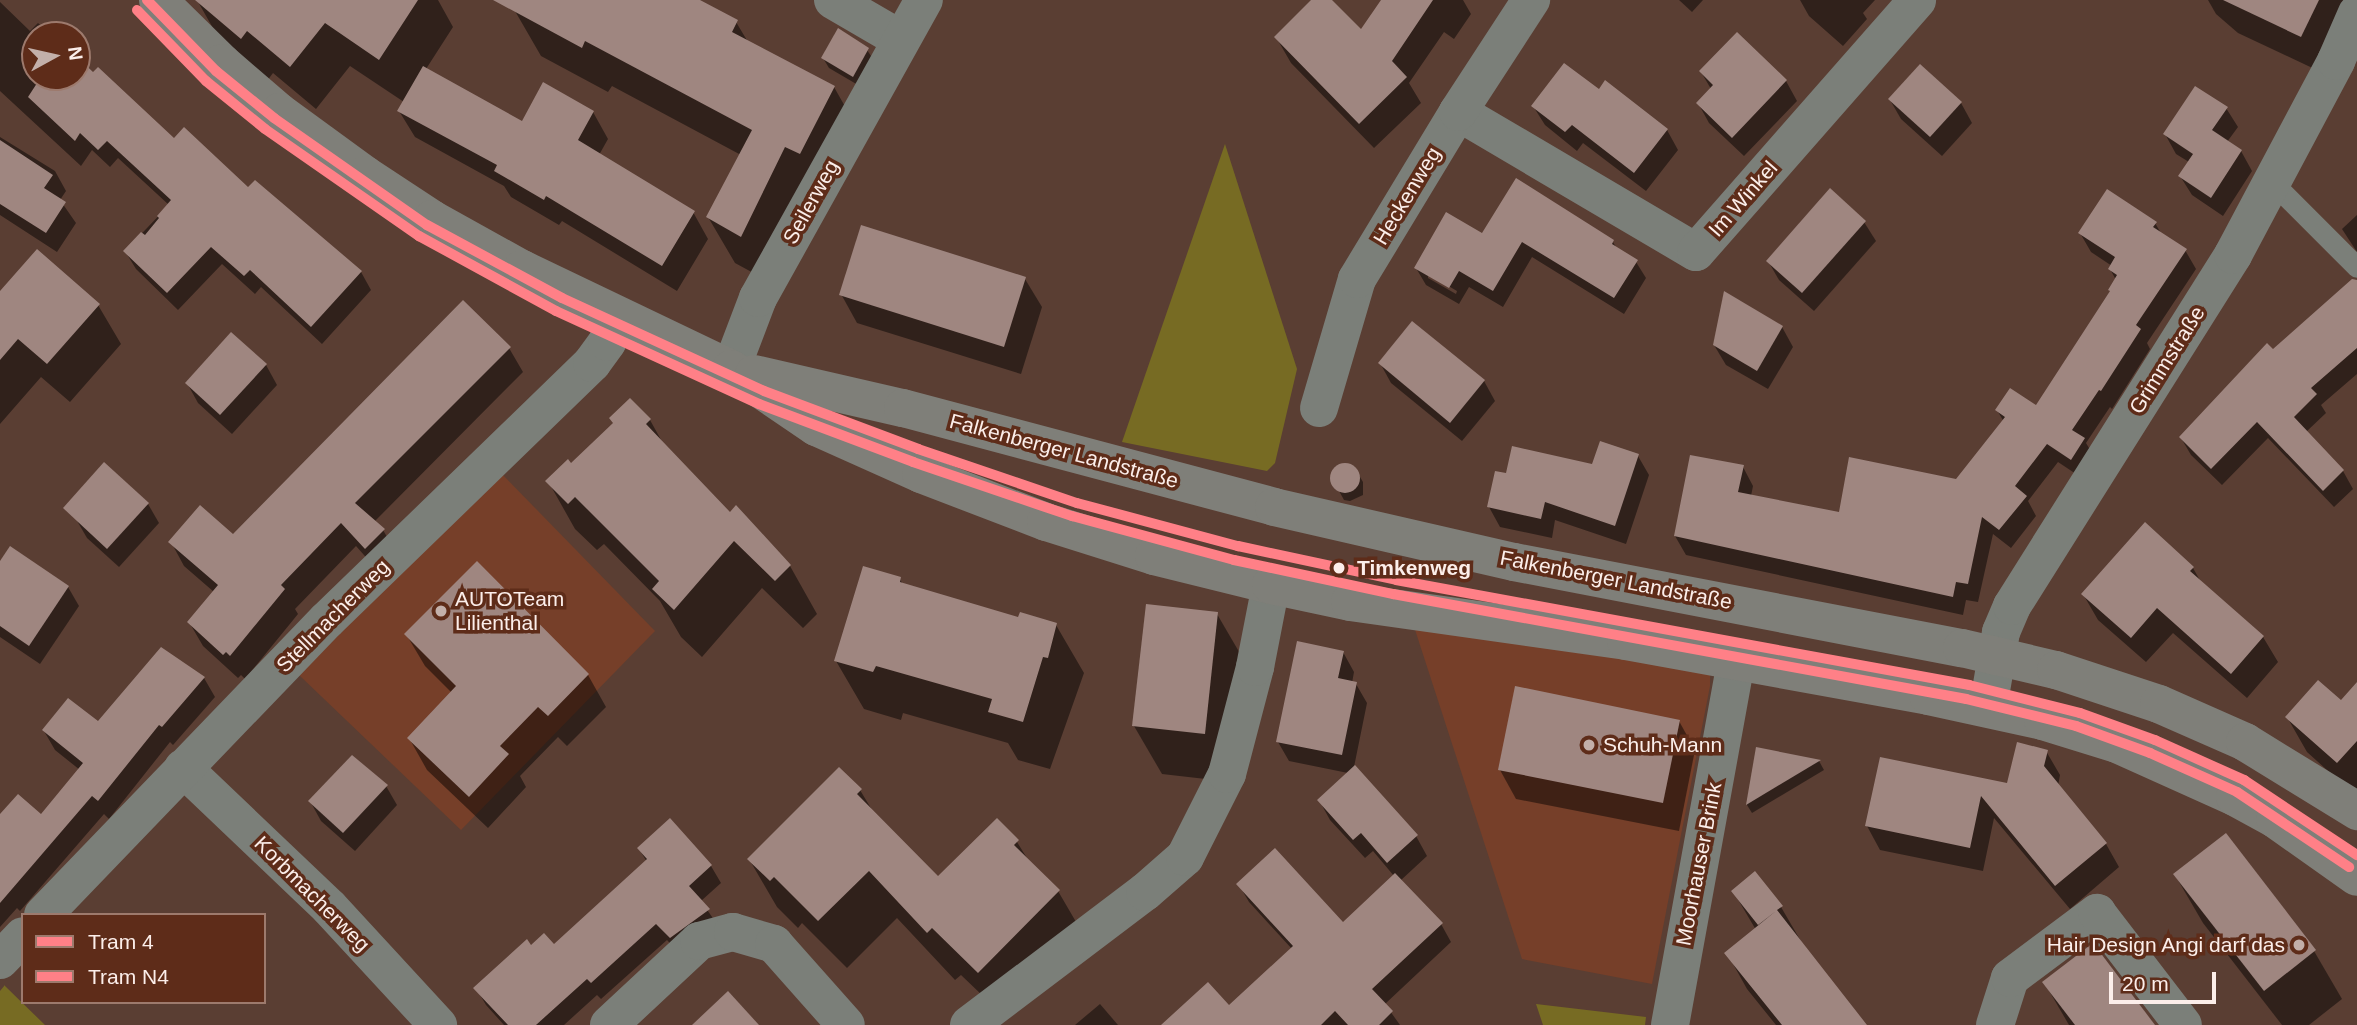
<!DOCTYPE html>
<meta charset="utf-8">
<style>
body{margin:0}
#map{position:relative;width:2357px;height:1025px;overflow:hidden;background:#5a3e33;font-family:Arial,sans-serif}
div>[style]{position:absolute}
.built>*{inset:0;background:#763f29}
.green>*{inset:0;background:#776b23}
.shadow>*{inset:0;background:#0007}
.building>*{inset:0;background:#9f8680}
.round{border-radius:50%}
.lane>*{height:21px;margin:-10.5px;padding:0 10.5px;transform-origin:10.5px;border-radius:10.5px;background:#7b7f79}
.street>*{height:38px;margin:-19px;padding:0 19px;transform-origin:19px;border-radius:19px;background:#7b7f79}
.secondary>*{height:38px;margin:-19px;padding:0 19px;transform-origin:19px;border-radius:19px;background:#7f7f79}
.tram-1>*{height:10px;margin:-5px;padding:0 5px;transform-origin:5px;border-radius:5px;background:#ff8087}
.tram-2>*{height:10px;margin:-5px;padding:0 5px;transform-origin:5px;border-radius:5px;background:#ff8087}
.dots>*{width:19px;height:19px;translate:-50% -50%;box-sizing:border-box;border:4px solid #5e2c19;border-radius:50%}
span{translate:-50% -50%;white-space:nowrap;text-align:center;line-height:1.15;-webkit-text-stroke:7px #5e2c19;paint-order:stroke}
.street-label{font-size:21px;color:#fceeea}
.stop-label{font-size:21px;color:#fceeea;font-weight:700}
.left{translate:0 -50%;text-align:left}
.poi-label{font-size:21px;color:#fceeea}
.right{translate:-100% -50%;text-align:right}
.legend{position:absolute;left:21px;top:913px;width:245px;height:91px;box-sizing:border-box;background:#5e2c19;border:2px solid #9d7a6d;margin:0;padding:9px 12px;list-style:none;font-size:21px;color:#fceeea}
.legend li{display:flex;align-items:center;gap:14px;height:35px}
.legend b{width:35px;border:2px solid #9d7a6d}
.north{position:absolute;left:21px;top:21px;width:70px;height:70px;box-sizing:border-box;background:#5e2c19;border:2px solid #9d7a6d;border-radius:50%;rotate:82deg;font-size:19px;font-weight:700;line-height:28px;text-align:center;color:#fceeea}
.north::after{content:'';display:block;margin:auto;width:24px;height:32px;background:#c3b0aa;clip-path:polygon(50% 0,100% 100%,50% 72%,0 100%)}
.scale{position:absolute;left:2109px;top:972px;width:107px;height:32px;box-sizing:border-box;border:4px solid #fceeea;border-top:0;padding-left:9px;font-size:21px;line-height:24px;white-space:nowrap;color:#fceeea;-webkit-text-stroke:5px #5e2c19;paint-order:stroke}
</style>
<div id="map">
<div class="built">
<div style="clip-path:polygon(500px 472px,655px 631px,461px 830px,299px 675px)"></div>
<div style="clip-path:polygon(1406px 602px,1710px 665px,1710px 686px,1652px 984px,1522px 959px)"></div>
</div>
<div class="green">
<div style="clip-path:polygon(1225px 144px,1297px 369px,1275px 463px,1267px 471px,1122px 442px)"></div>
<div style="clip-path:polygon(5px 985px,5px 986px,45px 1025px,0 1025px,0 991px)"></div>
<div style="clip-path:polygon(1536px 1004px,1646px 1017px,1645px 1025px,1543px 1025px)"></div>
</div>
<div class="shadow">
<div style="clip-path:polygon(197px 0,438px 0,453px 27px,426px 69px,523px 123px,593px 112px,608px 139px,599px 155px,693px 212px,708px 239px,677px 291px,562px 221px,559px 225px,511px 197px,504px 186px,415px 137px,399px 111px,404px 102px,350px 66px,316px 109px,273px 73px,267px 81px,222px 44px)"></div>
<div style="clip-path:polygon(521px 0,696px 0,736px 22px,748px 42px,834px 87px,860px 133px,768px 281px,735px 263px,708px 217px,741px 155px,612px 86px,608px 92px,541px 56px,515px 11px)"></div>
<div style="clip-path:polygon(1314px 0,1330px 0,1361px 32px,1383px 0,1463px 0,1471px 14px,1454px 39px,1444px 32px,1409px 83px,1421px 103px,1374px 148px,1291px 63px,1276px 37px)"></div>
<div style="clip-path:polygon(1679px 0,1703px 0,1692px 12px)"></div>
<div style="clip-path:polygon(1800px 0,1875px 0,1863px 13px,1867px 19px,1843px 46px,1809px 16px)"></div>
<div style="clip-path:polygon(2208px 0,2357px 0,2323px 73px,2238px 33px,2216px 14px)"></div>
<div style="clip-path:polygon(0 2px,30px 31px,38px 23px,51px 35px,35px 35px,35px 77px,77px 77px,77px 60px,174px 140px,361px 272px,371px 290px,322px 344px,261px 287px,255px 294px,222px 264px,178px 310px,136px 269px,125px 251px,169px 205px,118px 158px,110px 167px,92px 150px,81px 166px,0 91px)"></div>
<div style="clip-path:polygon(1737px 34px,1786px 81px,1797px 101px,1744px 156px,1709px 123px,1698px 103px,1711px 89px,1701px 72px)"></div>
<div style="clip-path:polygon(867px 50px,873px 59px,858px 85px,829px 68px,823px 58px)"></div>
<div style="clip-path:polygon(1890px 100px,1961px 103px,1972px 123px,1942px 156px,1901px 119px)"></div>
<div style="clip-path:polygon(1533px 106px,1667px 130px,1678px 150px,1646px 191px,1583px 143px,1577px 151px,1545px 125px)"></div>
<div style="clip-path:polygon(2226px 108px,2238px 127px,2227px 142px,2241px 151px,2252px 171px,2223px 216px,2192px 195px,2180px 176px,2189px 162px,2176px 154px,2165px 134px)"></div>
<div style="clip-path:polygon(0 137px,55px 171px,66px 191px,60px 200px,76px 223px,57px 252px,0 215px)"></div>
<div style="clip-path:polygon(2357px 215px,2357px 252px,2342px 229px)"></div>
<div style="clip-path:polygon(1864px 222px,1876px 241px,1814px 311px,1779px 280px,1768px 261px)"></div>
<div style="clip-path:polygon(2155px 223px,2162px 235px,2185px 250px,2196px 269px,2147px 343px,2150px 349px,2112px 409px,2110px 407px,2086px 443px,2095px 458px,2082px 478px,2058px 462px,2028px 501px,2036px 516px,2011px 548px,1993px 534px,1978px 602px,1966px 600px,1963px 615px,1686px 555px,1675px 536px,1743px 467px,1753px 486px,1751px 496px,1840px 514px,1957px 481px,2004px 422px,1997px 410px,2036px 408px,2111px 293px,2116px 280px,2110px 269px,2112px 266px,2091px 252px,2080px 233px)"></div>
<div style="clip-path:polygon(evenodd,1483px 235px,1613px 242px,1617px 249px,1636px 262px,1646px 278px,1624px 314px,1532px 257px,1503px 307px,1469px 287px,1459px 304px,1426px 285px,1416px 268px,1483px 235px,1428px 274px,1457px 291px,1456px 294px,1428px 278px,1428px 274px)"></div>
<div style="clip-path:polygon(1025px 279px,1042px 307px,1021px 374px,857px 323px,841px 294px)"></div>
<div style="clip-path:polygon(2357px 280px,2357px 374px,2321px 405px,2326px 413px,2306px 432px,2343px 471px,2353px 489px,2334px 507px,2268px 438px,2222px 485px,2191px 455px,2181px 438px,2272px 352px)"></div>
<div style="clip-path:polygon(0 294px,98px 305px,121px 344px,70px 402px,41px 377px,0 424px)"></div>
<div style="clip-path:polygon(1782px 327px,1793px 347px,1768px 389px,1726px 365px,1714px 345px)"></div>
<div style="clip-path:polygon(509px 348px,523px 372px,374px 522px,383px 530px,397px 554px,379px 572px,356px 546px,295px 609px,298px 614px,245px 679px,241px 675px,238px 678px,203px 646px,189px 622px,214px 592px,184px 566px,171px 542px,233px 536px)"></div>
<div style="clip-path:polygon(1380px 363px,1484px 381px,1495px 401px,1462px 441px,1391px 383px)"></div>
<div style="clip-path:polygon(266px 365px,277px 385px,232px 434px,198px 403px,187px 383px)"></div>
<div style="clip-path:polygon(650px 420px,665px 447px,730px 514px,790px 566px,817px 614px,803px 628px,762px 588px,702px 657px,681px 637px,660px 601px,604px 544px,597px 550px,575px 529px,548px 481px)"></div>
<div style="clip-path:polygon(1638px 456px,1649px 475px,1626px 544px,1555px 520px,1552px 538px,1500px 527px,1489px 507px,1594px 466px)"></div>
<div style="clip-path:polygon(1339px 465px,1357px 472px,1363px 482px,1363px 495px,1350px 501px,1344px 500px,1332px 478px)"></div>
<div style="clip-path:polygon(148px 504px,159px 523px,119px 567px,87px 538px,76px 519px)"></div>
<div style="clip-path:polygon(477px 563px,588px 675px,606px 707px,567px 746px,558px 737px,520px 776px,526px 787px,488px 828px,427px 770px,409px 738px,452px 693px,425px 666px,406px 634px)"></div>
<div style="clip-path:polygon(0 564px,68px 587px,79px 606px,40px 664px,0 637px)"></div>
<div style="clip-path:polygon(2193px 568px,2202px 584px,2263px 637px,2278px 662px,2247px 698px,2173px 633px,2146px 662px,2098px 620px,2083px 594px)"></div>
<div style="clip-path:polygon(900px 579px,903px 585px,1020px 619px,1056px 625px,1084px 673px,1050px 769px,1018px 760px,1008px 743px,903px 713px,901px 720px,864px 709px,836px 661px)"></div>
<div style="clip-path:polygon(1217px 614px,1245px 662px,1232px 782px,1162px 774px,1134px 726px)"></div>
<div style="clip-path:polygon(1343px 652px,1354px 672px,1352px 683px,1356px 684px,1367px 703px,1354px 767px,1416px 836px,1427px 856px,1400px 881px,1441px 924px,1451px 942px,1385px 1004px,1400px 1025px,1175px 1025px,1229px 1007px,1292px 949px,1249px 902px,1239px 885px,1343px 925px,1394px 876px,1373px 851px,1365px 858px,1330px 820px,1319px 800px,1348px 773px,1289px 761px,1278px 742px)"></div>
<div style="clip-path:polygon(204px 678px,215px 697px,173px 745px,170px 742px,109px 819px,104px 814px,20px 911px,17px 908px,0 927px,0 817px,41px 817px,80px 770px,55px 750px,44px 731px,98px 724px)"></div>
<div style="clip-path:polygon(2357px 685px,2357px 797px,2307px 752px,2287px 717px,2341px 703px)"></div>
<div style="clip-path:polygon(1679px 721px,1695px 750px,1679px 831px,1516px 799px,1500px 770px)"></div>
<div style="clip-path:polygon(1758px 749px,1819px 761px,1824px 770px,1752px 813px,1747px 805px)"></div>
<div style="clip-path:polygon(2046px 751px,2060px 775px,2058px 786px,2106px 844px,2119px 867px,2070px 909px,1994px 818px,1983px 871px,1880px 850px,1867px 826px,2008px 786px)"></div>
<div style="clip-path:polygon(386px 786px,397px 805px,355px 851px,321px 821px,310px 801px)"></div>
<div style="clip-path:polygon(860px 790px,875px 815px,938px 879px,997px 820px,1017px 842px,1030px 863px,1058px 891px,1086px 939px,1007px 1019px,961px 975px,955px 980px,897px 918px,847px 968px,802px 923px,798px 928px,777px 907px,749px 859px)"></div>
<div style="clip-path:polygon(2226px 836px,2314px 951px,2342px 999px,2309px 1025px,2282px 1025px,2203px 923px,2175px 875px)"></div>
<div style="clip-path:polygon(639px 849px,711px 866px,721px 883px,701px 901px,719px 927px,681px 955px,667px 940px,601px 999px,597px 995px,564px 1025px,504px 1025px,486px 1005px,476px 988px,531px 947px,554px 946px,647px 862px)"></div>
<div style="clip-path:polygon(1733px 891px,1781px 907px,1802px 943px,1865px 1025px,1776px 1025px,1747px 989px,1727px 953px,1756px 930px)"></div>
<div style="clip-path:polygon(2044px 982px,2153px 1025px,2069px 1025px)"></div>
<div style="clip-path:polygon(1100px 1004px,1118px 1025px,1075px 1025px)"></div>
</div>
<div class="building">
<div style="clip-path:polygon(195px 0,418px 0,379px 60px,325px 23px,290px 67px,247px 31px,241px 39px)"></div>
<div style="clip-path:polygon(493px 0,700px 0,738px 20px,732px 32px,835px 86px,800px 154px,785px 147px,741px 237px,706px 217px,752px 130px,585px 41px,582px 48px)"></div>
<div style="clip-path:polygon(1311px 0,1332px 0,1361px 29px,1381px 0,1433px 0,1392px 61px,1407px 77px,1359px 124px,1274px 37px)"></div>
<div style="clip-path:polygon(2223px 0,2319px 0,2301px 37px)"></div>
<div style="clip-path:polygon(838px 28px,869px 48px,853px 77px,821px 58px)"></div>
<div style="clip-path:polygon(1737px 32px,1787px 80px,1732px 138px,1696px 103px,1713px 85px,1699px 71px)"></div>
<div style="clip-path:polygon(77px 57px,93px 72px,98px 67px,174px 138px,184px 127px,248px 187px,255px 180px,362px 271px,311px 327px,250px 270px,244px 276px,211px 247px,167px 293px,123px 251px,141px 232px,145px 235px,159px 218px,157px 216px,171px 200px,107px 141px,98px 150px,80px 133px,75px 141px,28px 97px,41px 77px,77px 77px)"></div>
<div style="clip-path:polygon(1564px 63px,1599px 89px,1605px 80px,1668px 129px,1634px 173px,1572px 125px,1565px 132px,1531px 106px)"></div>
<div style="clip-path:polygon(1920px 64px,1962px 102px,1930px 137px,1888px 99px)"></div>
<div style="clip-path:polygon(423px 66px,522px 121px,543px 82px,594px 111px,578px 140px,695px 211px,662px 266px,546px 196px,544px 200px,494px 171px,497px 165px,397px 111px)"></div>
<div style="clip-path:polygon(2195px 86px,2228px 107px,2212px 130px,2242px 150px,2211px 198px,2178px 176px,2193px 154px,2163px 134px)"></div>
<div style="clip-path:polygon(0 140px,53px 175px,44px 188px,66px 202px,46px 233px,0 204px)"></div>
<div style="clip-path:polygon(1516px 178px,1614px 240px,1612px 244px,1638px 260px,1614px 298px,1522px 242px,1493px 291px,1459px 271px,1449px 288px,1414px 268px,1446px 212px,1482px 233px)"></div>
<div style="clip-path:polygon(1830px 188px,1866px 221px,1802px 293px,1766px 261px)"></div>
<div style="clip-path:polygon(2107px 189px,2157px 222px,2153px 227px,2187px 249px,2136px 325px,2141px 329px,2101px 391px,2099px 390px,2072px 430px,2085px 438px,2071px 460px,2047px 444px,2015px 486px,2027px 496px,1999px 530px,1982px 517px,1968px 584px,1956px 582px,1953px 597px,1674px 536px,1690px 455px,1744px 465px,1738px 492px,1839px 512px,1849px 457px,1956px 479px,2005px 417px,1995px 410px,2010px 388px,2036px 405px,2110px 291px,2108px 290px,2117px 275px,2108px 269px,2115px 257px,2078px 233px)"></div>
<div style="clip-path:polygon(861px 225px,1026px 277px,1004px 347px,839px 295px)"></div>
<div style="clip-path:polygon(37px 249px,100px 304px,47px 364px,18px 339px,0 360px,0 291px)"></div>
<div style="clip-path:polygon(2352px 279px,2357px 280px,2357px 348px,2311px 388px,2317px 394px,2294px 417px,2344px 470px,2323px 491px,2257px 422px,2211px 469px,2179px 437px,2267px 343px,2273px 349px)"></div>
<div style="clip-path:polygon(1724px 291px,1783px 326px,1757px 371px,1713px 345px)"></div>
<div style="clip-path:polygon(463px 300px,511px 347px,355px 503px,385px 529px,365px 549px,341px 523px,281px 585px,285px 589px,230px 656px,226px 652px,223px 655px,187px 622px,218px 585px,168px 542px,200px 505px,233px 534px)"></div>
<div style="clip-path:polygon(1412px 321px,1485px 380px,1450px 423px,1378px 363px)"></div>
<div style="clip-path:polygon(231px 332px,267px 364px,220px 415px,185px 383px)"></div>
<div style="clip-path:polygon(630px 398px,651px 419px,646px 424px,730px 512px,736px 505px,791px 565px,775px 581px,734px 541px,674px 610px,652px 589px,659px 581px,575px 497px,568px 504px,545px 481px,568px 459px,571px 463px,613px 423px,609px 418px)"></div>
<div style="clip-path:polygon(1600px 441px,1639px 454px,1615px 526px,1545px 502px,1541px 519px,1487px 507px,1495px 471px,1506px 473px,1512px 446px,1592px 464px)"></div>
<div style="clip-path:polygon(104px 462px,149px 503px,107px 549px,63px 508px)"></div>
<div class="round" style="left:1330px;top:463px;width:30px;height:30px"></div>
<div style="clip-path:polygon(2145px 522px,2194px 567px,2190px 571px,2264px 636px,2231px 674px,2157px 608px,2131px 638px,2081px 594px)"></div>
<div style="clip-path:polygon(10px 546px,69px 586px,29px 646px,0 626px,0 561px)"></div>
<div style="clip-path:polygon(477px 561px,589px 674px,548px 716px,538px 707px,500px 746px,509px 754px,469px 797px,407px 738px,456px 686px,404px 634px)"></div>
<div style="clip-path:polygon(863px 566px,901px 577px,900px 582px,1018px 617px,1020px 612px,1057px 623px,1048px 658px,1043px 657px,1023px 722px,988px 712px,992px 699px,876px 666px,873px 672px,834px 661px)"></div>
<div style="clip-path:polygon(1146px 604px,1218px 612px,1205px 734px,1132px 726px)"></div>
<div style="clip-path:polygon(1297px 641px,1344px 651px,1338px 678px,1357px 682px,1342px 755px,1276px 742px)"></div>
<div style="clip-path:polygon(161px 647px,205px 677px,162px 727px,159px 725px,98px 801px,92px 796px,0 903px,0 814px,18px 794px,41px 814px,83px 763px,42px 730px,68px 698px,98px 721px)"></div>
<div style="clip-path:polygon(2318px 680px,2341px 700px,2357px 682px,2357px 741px,2337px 763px,2285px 717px)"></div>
<div style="clip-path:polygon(1515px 686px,1680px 720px,1663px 803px,1498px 770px)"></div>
<div style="clip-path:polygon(2017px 742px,2048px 750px,2044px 766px,2107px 843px,2055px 886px,1981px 796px,1970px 848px,1865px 826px,1880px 757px,2007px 783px)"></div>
<div style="clip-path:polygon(1756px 747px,1821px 760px,1746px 805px)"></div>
<div style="clip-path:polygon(352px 755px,388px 785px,343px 833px,308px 801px)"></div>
<div style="clip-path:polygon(1355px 765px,1418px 835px,1387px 863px,1361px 833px,1353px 840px,1317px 800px)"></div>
<div style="clip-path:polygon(839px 767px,862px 789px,857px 794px,938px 876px,997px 818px,1019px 840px,1014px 845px,1060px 890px,978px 973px,932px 928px,927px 933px,869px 871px,818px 921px,774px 877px,770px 881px,747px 859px)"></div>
<div style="clip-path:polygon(670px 818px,712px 865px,689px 886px,710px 909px,670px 938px,656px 924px,591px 983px,587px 979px,536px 1025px,508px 1025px,473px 988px,527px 939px,531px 945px,544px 933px,554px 944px,647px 859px,637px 848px)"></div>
<div style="clip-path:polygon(2226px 833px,2316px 950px,2264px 991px,2173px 874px)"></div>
<div style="clip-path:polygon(1275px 848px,1343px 922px,1395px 873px,1443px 923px,1372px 989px,1393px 1011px,1379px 1025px,1348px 1025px,1335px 1011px,1321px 1025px,1161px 1025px,1208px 982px,1229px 1005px,1293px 946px,1236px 884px)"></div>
<div style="clip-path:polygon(1755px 871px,1783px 906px,1777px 910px,1867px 1025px,1782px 1025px,1724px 953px,1776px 911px,1758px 925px,1731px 891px)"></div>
<div style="clip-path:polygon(2093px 943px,2155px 1025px,2075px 1025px,2042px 982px)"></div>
<div style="clip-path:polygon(728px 991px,759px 1025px,692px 1025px)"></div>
</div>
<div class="lane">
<div style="left:2272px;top:182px;width:120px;rotate:45deg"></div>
</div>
<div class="street">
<div style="left:833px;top:0;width:78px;rotate:30.2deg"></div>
<div style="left:1458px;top:112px;width:276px;rotate:30.5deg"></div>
<div style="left:1696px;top:252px;width:335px;rotate:-48.7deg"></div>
<div style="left:731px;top:369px;width:76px;rotate:-69.2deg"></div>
<div style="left:758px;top:298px;width:341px;rotate:-60.9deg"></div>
<div style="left:1319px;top:408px;width:134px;rotate:-73.6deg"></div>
<div style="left:1357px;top:279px;width:195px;rotate:-58.8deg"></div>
<div style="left:1458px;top:112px;width:134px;rotate:-56.9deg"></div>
<div style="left:1988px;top:708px;width:77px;rotate:-80.3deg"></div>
<div style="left:2001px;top:632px;width:28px;rotate:-67deg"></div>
<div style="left:2012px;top:606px;width:415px;rotate:-57.8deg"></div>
<div style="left:2233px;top:255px;width:220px;rotate:-62deg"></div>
<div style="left:2336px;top:61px;width:52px;rotate:-66.4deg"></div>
<div style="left:183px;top:768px;width:202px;rotate:43.6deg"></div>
<div style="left:329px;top:907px;width:161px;rotate:47.3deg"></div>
<div style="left:43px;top:915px;width:409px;rotate:-46.1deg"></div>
<div style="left:327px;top:620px;width:369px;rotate:-44.1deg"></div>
<div style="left:592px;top:363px;width:26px;rotate:-54deg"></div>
<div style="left:607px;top:342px;width:28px;rotate:-64deg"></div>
<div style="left:0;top:960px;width:33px;rotate:-46deg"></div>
<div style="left:609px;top:1025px;width:123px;rotate:-43deg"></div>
<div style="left:699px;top:941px;width:35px;rotate:-15deg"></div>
<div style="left:733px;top:932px;width:43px;rotate:16.3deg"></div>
<div style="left:774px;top:944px;width:108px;rotate:48.4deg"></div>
<div style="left:969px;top:1025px;width:221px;rotate:-37.1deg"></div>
<div style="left:1145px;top:892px;width:53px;rotate:-41.2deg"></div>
<div style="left:1185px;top:857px;width:93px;rotate:-63.2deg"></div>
<div style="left:1227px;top:774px;width:111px;rotate:-75.3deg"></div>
<div style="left:1255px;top:667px;width:84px;rotate:-79deg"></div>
<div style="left:1670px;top:1025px;width:370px;rotate:-79.7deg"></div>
<div style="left:1995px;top:1025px;width:49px;rotate:-72.3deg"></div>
<div style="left:2010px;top:978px;width:109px;rotate:-36.8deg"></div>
<div style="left:2097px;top:913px;width:141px;rotate:52.5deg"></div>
</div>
<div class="secondary">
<div style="left:158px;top:0;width:90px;rotate:44.5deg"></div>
<div style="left:222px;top:63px;width:75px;rotate:40.7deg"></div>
<div style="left:279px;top:112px;width:107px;rotate:36.2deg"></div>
<div style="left:365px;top:175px;width:80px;rotate:33.3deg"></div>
<div style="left:432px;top:219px;width:103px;rotate:29.1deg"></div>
<div style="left:522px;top:269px;width:232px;rotate:25.6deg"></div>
<div style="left:731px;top:369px;width:103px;rotate:34.3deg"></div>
<div style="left:816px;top:427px;width:115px;rotate:24.1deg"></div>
<div style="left:921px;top:474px;width:134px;rotate:21deg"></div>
<div style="left:1046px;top:522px;width:113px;rotate:17.5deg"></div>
<div style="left:1154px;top:556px;width:121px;rotate:13.9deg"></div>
<div style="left:1271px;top:585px;width:81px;rotate:12.1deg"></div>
<div style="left:1350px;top:602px;width:279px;rotate:8deg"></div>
<div style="left:1626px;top:641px;width:307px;rotate:10.3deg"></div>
<div style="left:1928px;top:696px;width:118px;rotate:12.3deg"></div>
<div style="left:2043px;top:721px;width:77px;rotate:17.3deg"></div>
<div style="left:2117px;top:744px;width:129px;rotate:24.2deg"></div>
<div style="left:2235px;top:797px;width:46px;rotate:28.8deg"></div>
<div style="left:2275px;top:819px;width:100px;rotate:35.3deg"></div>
<div style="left:754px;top:374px;width:153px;rotate:12.9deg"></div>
<div style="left:903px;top:408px;width:384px;rotate:14.9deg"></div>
<div style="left:1274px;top:507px;width:246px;rotate:12.9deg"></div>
<div style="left:1514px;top:562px;width:456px;rotate:10.9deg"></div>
<div style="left:1962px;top:648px;width:97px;rotate:13.2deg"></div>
<div style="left:2056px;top:670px;width:108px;rotate:18.3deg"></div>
<div style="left:2159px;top:704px;width:94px;rotate:23.8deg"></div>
<div style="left:2245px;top:742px;width:132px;rotate:31.6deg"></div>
</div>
<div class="tram-1">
<div style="left:147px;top:0;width:99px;rotate:45.8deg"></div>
<div style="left:216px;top:71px;width:75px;rotate:39deg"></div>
<div style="left:274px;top:118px;width:187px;rotate:35deg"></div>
<div style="left:427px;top:225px;width:153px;rotate:28.4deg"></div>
<div style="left:562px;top:298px;width:222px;rotate:24.7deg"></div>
<div style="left:764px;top:391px;width:165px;rotate:20.6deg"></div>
<div style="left:918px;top:449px;width:168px;rotate:18.8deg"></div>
<div style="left:1077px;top:503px;width:167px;rotate:15deg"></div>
<div style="left:1238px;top:546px;width:162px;rotate:12.1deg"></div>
<div style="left:1396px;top:580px;width:583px;rotate:10.38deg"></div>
<div style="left:1969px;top:685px;width:114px;rotate:14.2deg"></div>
<div style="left:2080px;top:713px;width:80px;rotate:19.8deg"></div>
<div style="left:2155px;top:740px;width:98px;rotate:24.2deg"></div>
<div style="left:2244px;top:780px;width:136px;rotate:33.6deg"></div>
</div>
<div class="tram-2">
<div style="left:137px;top:10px;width:99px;rotate:45.8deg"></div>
<div style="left:206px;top:81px;width:76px;rotate:39.1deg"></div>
<div style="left:265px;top:129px;width:188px;rotate:34.8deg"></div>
<div style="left:419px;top:236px;width:156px;rotate:28.7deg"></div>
<div style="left:556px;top:311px;width:223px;rotate:24.6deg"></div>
<div style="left:759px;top:404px;width:165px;rotate:20.6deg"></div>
<div style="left:913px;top:462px;width:168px;rotate:18.8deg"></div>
<div style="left:1072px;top:516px;width:168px;rotate:15.2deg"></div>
<div style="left:1234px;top:560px;width:163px;rotate:12.1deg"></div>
<div style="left:1393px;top:594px;width:583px;rotate:10.38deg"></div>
<div style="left:1966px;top:699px;width:113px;rotate:13.8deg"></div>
<div style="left:2076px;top:726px;width:79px;rotate:20deg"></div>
<div style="left:2150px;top:753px;width:95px;rotate:24.1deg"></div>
<div style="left:2237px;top:792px;width:135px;rotate:33.8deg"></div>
</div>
<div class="dots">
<div style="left:1339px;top:568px;background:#fceeea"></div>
<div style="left:441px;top:611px;background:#c3b0aa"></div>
<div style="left:1589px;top:745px;background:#c3b0aa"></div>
<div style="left:2299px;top:945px;background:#c3b0aa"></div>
</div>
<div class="street-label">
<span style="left:1407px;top:196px;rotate:-59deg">Heckenweg</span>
<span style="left:1743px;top:199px;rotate:-49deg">Im Winkel</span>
<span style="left:811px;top:202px;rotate:-61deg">Seilerweg</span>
<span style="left:2167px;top:360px;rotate:-58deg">Grimmstraße</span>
<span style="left:1064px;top:451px;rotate:15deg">Falkenberger Landstraße</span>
<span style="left:1616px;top:580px;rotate:11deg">Falkenberger Landstraße</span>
<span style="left:333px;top:616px;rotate:-45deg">Stellmacherweg</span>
<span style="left:1699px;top:864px;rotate:-79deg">Moorhauser Brink</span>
<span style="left:312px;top:894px;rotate:45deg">Korbmacherweg</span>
</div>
<div class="stop-label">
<span class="left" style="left:1357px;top:568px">Timkenweg</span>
</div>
<div class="poi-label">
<span class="left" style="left:455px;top:611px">AUTOTeam<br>Lilienthal</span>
<span class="left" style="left:1603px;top:745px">Schuh-Mann</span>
<span class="right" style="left:2285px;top:945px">Hair Design Angi darf das</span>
</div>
<ul class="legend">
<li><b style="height:9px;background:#ff8087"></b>Tram 4</li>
<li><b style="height:9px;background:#ff8087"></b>Tram N4</li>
</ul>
<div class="north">N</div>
<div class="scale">20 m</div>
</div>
